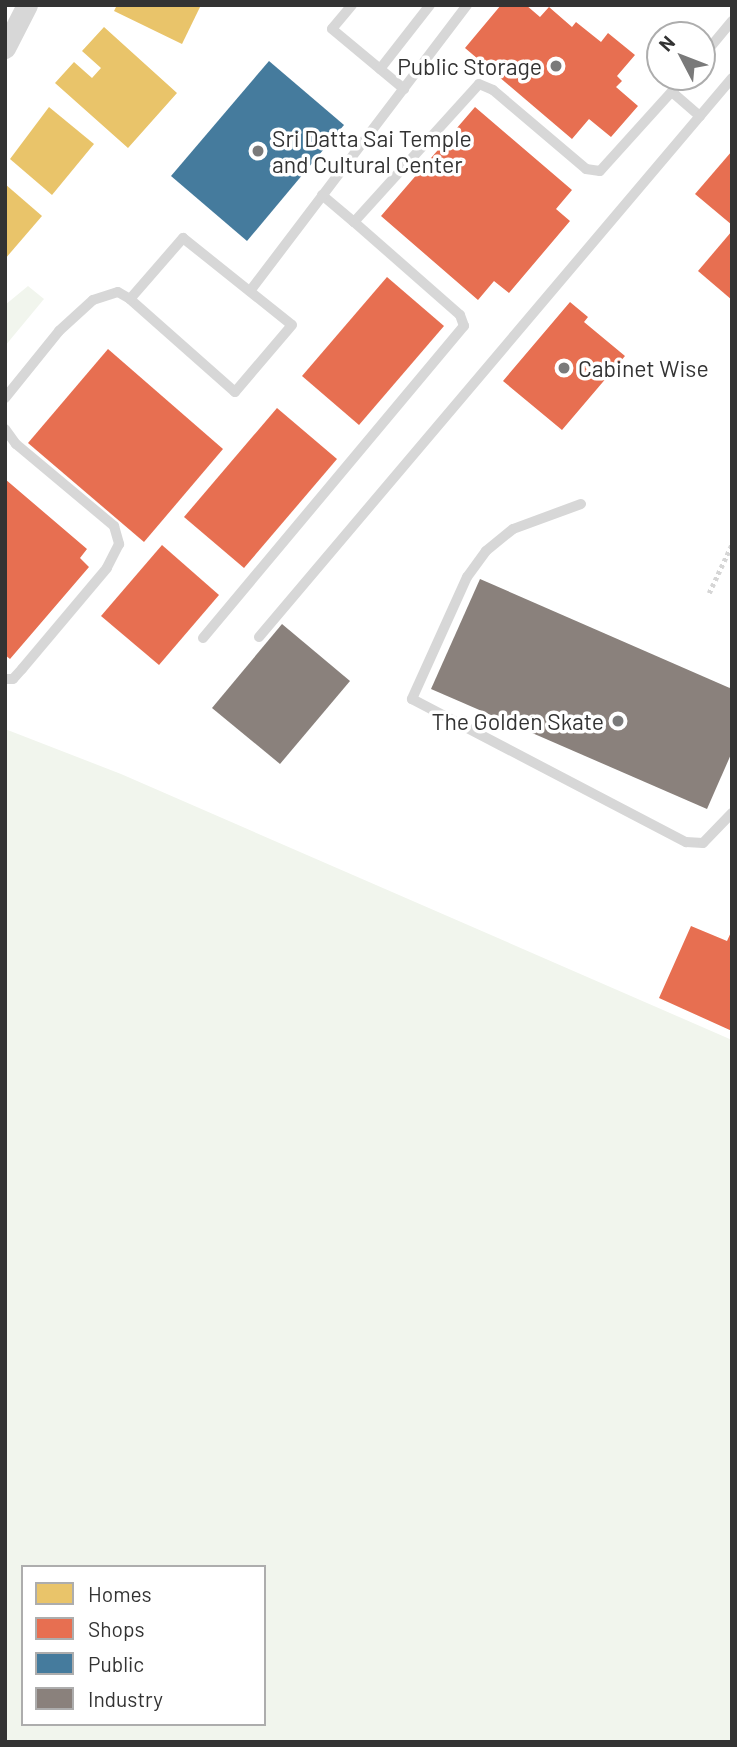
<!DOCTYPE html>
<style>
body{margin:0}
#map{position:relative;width:737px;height:1747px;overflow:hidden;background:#fff;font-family:Barlow,sans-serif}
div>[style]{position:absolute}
.green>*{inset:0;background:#f1f5ed}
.homes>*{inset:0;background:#e9c46a}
.shops>*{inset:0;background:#e76f51}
.public>*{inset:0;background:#457b9d}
.industry>*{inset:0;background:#8a817c}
.path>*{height:4.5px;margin-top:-2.25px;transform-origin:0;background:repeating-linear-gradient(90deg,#d6d6d6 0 3.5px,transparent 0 7px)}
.service>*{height:10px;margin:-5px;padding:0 5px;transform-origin:5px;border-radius:5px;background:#d7d7d7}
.minor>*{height:21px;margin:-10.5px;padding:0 10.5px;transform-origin:10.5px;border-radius:10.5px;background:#d7d7d7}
.dots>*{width:19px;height:19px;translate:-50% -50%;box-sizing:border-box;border:4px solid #fff;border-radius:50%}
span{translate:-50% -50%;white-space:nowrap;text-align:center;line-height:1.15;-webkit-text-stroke:7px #fff;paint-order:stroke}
.poi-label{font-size:23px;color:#333}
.right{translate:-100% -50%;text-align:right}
.left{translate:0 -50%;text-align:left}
.frame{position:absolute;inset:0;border:7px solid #333;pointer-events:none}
.legend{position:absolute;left:21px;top:1565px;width:245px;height:161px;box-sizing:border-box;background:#fff;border:2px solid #adadad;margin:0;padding:9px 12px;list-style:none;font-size:21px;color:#333}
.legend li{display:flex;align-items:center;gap:14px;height:35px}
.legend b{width:35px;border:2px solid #adadad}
.north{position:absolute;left:646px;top:21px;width:70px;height:70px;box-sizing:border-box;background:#fff;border:2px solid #adadad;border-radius:50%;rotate:312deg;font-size:19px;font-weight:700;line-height:28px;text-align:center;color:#333}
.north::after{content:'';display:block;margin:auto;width:24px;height:32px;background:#7a7a7a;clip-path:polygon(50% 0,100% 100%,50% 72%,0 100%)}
</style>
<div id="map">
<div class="green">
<div style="clip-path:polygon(28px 286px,44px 299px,5px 346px,5px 305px)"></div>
<div style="clip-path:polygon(evenodd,5px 729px,121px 774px,732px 1040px,732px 1742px,5px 1742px,5px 729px,23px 1567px,264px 1567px,264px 1724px,23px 1724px,23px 1567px)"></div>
</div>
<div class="homes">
<div style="clip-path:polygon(117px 5px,201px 5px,182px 44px,114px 11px)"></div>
<div style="clip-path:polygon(104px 27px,177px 93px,128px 148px,55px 83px,74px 62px,92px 78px,101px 68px,82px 51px)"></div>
<div style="clip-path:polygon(49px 107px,94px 144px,52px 195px,10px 159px)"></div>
<div style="clip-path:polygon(5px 184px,42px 216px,5px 259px)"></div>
</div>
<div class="shops">
<div style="clip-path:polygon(501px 5px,526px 5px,540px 17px,549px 7px,572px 27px,576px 22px,601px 42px,608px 33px,635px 55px,617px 76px,622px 81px,616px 87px,638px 106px,611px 137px,589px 119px,572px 139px,465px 48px)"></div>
<div style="clip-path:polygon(475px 107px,572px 190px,556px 209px,570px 221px,509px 293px,494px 281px,478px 300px,381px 216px)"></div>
<div style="clip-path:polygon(732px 151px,732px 225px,695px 194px)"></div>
<div style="clip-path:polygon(732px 231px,732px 300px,698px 271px)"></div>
<div style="clip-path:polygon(387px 277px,444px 326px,359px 425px,302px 376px)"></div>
<div style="clip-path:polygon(570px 302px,588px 317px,584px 322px,625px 356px,562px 430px,503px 381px)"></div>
<div style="clip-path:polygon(108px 349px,223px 449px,144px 542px,28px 443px)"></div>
<div style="clip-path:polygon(277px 408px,337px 459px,244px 568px,184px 517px)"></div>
<div style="clip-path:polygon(5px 479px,87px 549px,80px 558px,89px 567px,10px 659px,5px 655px)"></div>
<div style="clip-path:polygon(162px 545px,219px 595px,159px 665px,101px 616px)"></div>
<div style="clip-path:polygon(691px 926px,727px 941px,732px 930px,732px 1031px,659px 998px)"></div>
</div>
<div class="public">
<div style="clip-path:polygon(269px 61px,344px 125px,247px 241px,171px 176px)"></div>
</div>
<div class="industry">
<div style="clip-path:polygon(480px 579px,732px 689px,732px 752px,707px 809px,431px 689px)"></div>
<div style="clip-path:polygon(282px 624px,350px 681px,280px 764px,212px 708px)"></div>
</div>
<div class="path">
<div style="left:709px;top:593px;width:54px;rotate:-64.9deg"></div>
<div style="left:731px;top:689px;width:2px;rotate:-63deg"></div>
</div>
<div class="service">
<div style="left:352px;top:5px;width:31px;rotate:130deg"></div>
<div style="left:332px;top:29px;width:94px;rotate:39.8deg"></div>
<div style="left:702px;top:57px;width:47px;rotate:-50.2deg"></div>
<div style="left:380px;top:69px;width:81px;rotate:-52deg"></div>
<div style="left:672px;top:92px;width:37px;rotate:41deg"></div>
<div style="left:322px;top:195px;width:42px;rotate:40.2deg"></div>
<div style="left:183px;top:238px;width:139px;rotate:38.6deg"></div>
<div style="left:292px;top:325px;width:88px;rotate:130.4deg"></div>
<div style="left:235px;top:392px;width:140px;rotate:-138.5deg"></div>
<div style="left:130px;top:299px;width:81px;rotate:-49deg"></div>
<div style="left:250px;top:291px;width:359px;rotate:-52.8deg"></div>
<div style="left:5px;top:398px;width:86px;rotate:-51.1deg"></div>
<div style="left:59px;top:331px;width:46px;rotate:-42.4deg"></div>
<div style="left:93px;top:300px;width:26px;rotate:-18deg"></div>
<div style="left:118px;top:292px;width:14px;rotate:30deg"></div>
<div style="left:5px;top:429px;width:19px;rotate:54deg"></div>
<div style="left:16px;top:444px;width:128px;rotate:39.9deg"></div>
<div style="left:114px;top:526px;width:19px;rotate:74deg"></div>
<div style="left:119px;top:544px;width:27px;rotate:117deg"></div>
<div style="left:107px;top:568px;width:132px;rotate:130.1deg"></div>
<div style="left:22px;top:669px;width:13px;rotate:132deg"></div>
<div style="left:13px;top:679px;width:8px;rotate:180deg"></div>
<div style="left:581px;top:504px;width:72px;rotate:159.8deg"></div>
<div style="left:513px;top:529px;width:35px;rotate:141deg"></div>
<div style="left:486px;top:551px;width:32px;rotate:126deg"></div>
<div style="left:467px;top:577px;width:134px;rotate:114.3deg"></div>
<div style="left:412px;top:699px;width:309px;rotate:27.6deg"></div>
<div style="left:686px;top:842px;width:17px;rotate:3deg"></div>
<div style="left:703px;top:843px;width:42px;rotate:-46deg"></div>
<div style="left:259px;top:637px;width:732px;rotate:-49.76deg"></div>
<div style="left:203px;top:638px;width:407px;rotate:-50.1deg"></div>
<div style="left:464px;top:326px;width:12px;rotate:-110deg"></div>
<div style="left:460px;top:315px;width:141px;rotate:-138.7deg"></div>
<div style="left:354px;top:222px;width:186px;rotate:-47.8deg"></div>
<div style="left:479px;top:84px;width:15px;rotate:23deg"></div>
<div style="left:493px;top:90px;width:122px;rotate:40.3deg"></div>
<div style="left:586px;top:169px;width:14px;rotate:8deg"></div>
<div style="left:600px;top:171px;width:127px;rotate:-47.9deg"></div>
</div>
<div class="minor">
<div style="left:5px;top:48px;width:48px;rotate:-62.9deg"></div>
</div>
<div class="dots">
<div style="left:556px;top:66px;background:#7a7a7a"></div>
<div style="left:258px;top:151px;background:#7a7a7a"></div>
<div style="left:564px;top:368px;background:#7a7a7a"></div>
<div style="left:618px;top:721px;background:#7a7a7a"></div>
</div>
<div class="poi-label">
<span class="right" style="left:542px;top:66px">Public Storage</span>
<span class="left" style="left:272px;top:151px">Sri Datta Sai Temple<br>and Cultural Center</span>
<span class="left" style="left:578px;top:368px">Cabinet Wise</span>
<span class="right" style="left:604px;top:721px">The Golden Skate</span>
</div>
<div class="frame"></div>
<ul class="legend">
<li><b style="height:19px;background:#e9c46a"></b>Homes</li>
<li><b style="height:19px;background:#e76f51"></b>Shops</li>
<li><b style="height:19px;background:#457b9d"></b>Public</li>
<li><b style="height:19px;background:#8a817c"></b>Industry</li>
</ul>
<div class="north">N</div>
</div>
